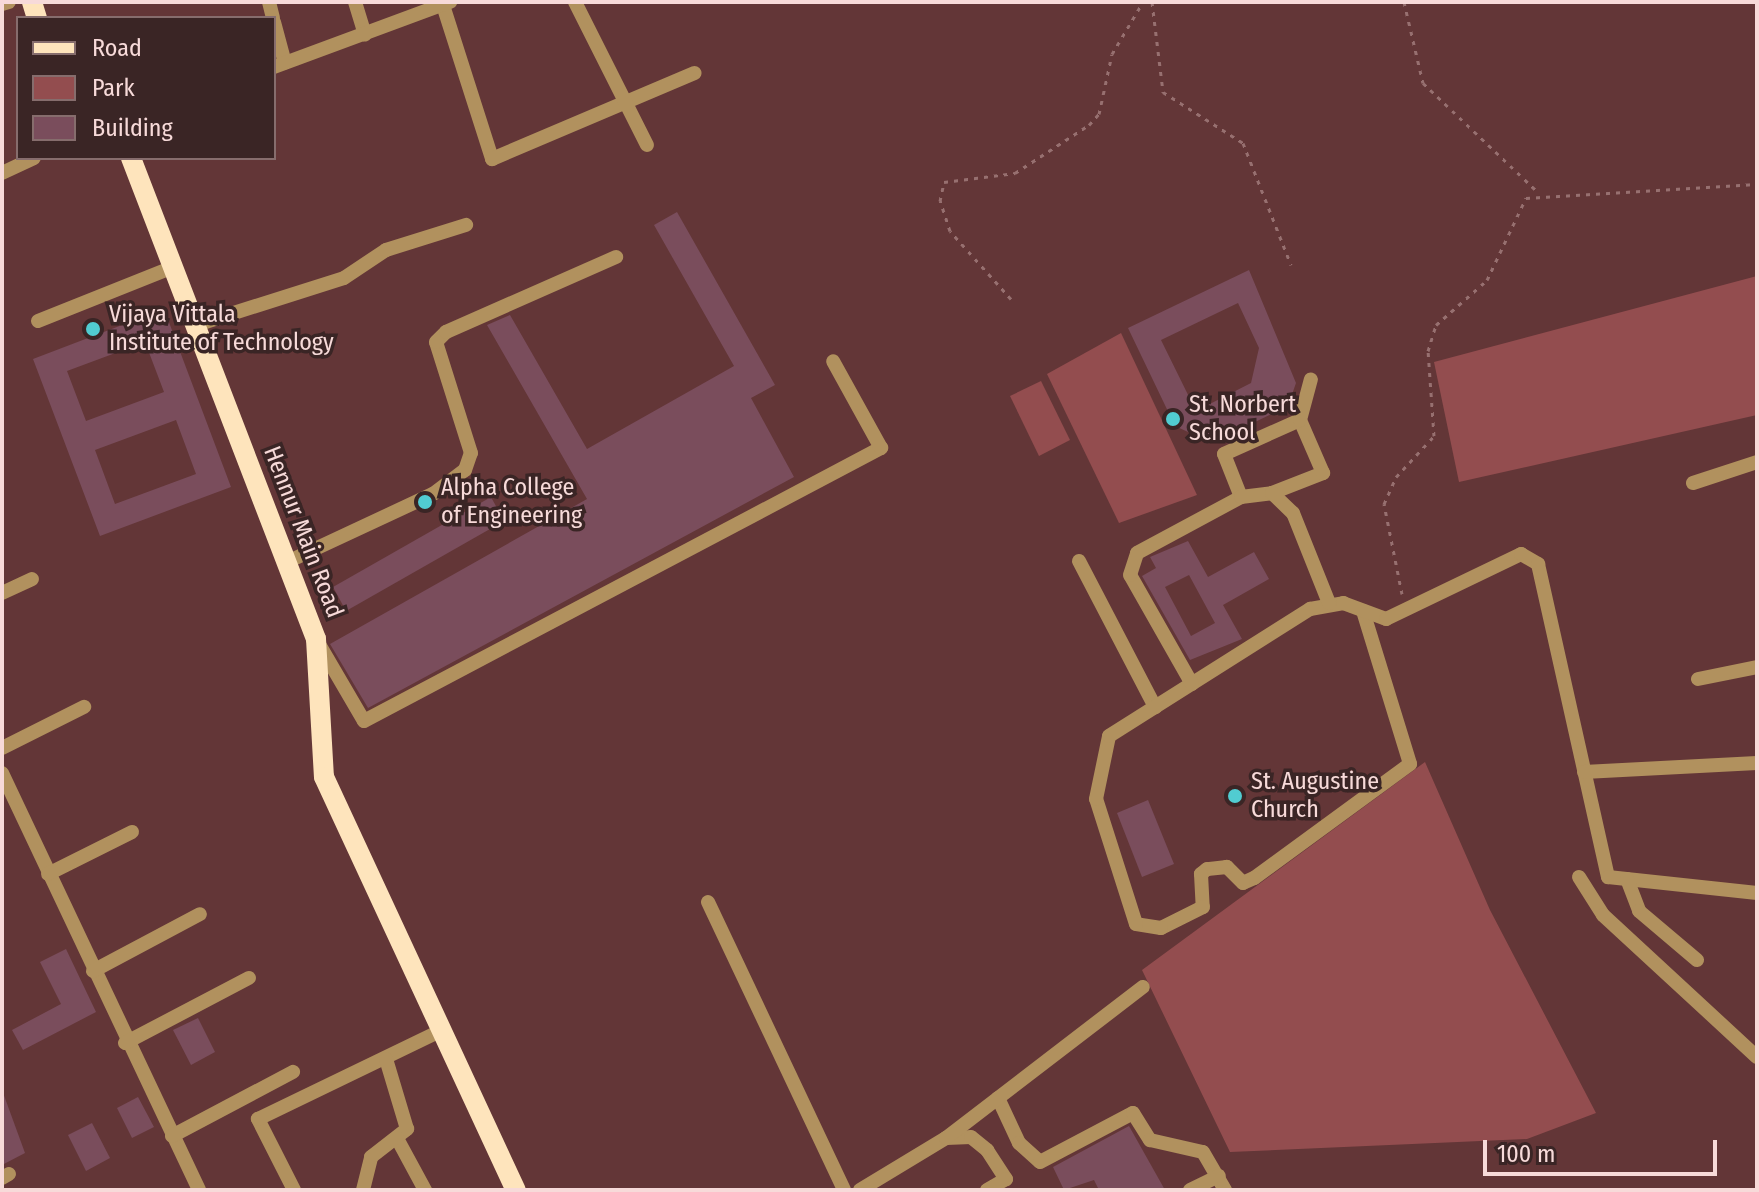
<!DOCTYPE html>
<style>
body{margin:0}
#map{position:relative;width:1759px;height:1192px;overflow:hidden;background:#633637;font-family:"Fira Sans Condensed",sans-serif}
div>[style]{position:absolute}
.green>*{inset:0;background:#934d4f}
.building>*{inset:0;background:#7a4d5c}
.path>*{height:3px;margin-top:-1.5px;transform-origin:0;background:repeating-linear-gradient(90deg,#977070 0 4px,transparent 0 10px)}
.minor>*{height:14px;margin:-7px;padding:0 7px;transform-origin:7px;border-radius:7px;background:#b1915e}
.major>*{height:20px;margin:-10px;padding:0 10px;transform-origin:10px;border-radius:10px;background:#fee4bc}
.dots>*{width:22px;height:22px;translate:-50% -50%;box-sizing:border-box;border:4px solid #3a2525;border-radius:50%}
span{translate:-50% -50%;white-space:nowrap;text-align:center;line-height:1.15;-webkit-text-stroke:7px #3a2525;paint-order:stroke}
.poi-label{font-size:24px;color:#f7dad9}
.left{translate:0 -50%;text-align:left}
.street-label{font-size:24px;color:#f7dad9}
.frame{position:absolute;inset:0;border:4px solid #f7dad9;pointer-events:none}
.legend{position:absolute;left:16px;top:16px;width:260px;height:144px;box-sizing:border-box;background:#3a2525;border:2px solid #866d6d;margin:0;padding:10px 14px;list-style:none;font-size:24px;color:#f7dad9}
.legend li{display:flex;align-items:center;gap:16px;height:40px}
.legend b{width:40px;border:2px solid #866d6d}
.scale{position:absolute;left:1483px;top:1140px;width:234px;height:36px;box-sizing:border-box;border:4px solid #f7dad9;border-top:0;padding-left:10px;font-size:24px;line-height:28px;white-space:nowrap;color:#f7dad9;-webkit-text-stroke:6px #3a2525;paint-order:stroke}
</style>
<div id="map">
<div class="green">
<div style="clip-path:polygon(1757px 276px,1757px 415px,1459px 482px,1434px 362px)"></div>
<div style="clip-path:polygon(1121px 333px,1197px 495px,1119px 523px,1047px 374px)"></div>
<div style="clip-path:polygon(1041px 381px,1070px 440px,1039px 456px,1010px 396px)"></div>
<div style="clip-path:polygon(1425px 762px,1490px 910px,1596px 1113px,1527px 1139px,1230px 1152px,1142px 970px)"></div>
</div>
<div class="building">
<div style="clip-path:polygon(677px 212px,775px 385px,751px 398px,794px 477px,368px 708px,330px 644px,587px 499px,487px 325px,510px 315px,587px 449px,734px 366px,654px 225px)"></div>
<div style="clip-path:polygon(evenodd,1249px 270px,1296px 383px,1288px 406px,1212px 443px,1175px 426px,1128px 328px,1249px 270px,1238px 303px,1259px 348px,1251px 383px,1196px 411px,1161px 340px,1238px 303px)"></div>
<div style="clip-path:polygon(evenodd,164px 309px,231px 487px,100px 536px,33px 359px,164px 309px,145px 342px,164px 392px,86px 421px,67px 371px,145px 342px,164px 309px,176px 420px,196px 474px,115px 504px,95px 450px,176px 420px)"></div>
<div style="clip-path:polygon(491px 497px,504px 521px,346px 611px,333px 587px)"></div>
<div style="clip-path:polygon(evenodd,1188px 541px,1208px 577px,1254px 552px,1269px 579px,1223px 605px,1242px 639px,1190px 660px,1142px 576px,1156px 568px,1150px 557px,1188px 541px,1189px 575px,1215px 623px,1191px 636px,1165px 587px,1189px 575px)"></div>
<div style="clip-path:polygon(1148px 800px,1174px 864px,1142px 877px,1117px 813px)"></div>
<div style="clip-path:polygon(66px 949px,96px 1012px,23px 1050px,12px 1030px,61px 1004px,40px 962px)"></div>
<div style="clip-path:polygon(198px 1018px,215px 1052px,191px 1065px,173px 1030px)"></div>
<div style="clip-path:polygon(2px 1090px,25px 1153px,2px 1165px)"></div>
<div style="clip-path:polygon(138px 1097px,154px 1127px,132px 1138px,117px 1108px)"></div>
<div style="clip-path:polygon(92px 1123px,110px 1158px,86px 1171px,68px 1135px)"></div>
<div style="clip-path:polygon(1129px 1126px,1165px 1190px,1099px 1190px,1094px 1180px,1064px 1190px,1053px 1167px)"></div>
</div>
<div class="path">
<div style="left:1152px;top:2px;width:91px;rotate:83deg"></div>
<div style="left:1163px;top:92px;width:95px;rotate:32.5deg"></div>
<div style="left:1243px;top:143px;width:131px;rotate:68.5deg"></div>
<div style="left:1404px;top:2px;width:83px;rotate:76.8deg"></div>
<div style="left:1423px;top:83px;width:157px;rotate:43.5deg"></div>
<div style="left:1011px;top:299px;width:91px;rotate:-131.9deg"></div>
<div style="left:950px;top:231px;width:32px;rotate:-108deg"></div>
<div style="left:940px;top:201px;width:19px;rotate:-78deg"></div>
<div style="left:944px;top:182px;width:72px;rotate:-7.2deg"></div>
<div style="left:1015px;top:173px;width:88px;rotate:-33deg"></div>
<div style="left:1089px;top:125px;width:15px;rotate:-48deg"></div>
<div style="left:1099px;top:114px;width:61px;rotate:-77.8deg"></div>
<div style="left:1112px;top:54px;width:61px;rotate:-59.2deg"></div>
<div style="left:1402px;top:594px;width:92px;rotate:-101.3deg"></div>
<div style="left:1384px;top:504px;width:30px;rotate:-66deg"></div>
<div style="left:1396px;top:477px;width:56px;rotate:-47.2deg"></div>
<div style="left:1434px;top:436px;width:85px;rotate:-94deg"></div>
<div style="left:1428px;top:351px;width:27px;rotate:-73deg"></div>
<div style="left:1436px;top:325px;width:68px;rotate:-41.4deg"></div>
<div style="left:1487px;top:280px;width:91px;rotate:-64.6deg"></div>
<div style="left:1526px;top:198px;width:231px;rotate:-3.5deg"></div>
</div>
<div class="minor">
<div style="left:269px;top:2px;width:16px;rotate:76deg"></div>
<div style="left:355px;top:2px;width:34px;rotate:73deg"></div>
<div style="left:442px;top:2px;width:165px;rotate:72.3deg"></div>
<div style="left:492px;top:159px;width:220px;rotate:-23deg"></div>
<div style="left:575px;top:2px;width:160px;rotate:63.3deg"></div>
<div style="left:2px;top:4px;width:7px;rotate:-16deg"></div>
<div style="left:274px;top:22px;width:42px;rotate:75deg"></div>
<div style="left:274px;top:67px;width:188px;rotate:-20.3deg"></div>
<div style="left:2px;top:173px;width:35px;rotate:-25deg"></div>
<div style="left:38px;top:321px;width:145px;rotate:-21.8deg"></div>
<div style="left:196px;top:325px;width:155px;rotate:-17.6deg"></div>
<div style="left:344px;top:278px;width:50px;rotate:-33.7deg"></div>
<div style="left:386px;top:250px;width:84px;rotate:-17.4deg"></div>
<div style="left:1693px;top:483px;width:67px;rotate:-18.2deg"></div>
<div style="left:1272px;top:493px;width:55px;rotate:-21.4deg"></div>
<div style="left:1323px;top:473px;width:58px;rotate:-113.5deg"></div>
<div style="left:1241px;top:497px;width:46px;rotate:-111.6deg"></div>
<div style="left:1224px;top:454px;width:83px;rotate:-24.1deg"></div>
<div style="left:1300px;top:420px;width:42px;rotate:-75deg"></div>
<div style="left:1079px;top:561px;width:165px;rotate:62.5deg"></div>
<div style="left:287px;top:562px;width:161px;rotate:-25deg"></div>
<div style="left:433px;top:494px;width:40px;rotate:-37deg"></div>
<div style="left:465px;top:470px;width:18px;rotate:-71deg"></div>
<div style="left:471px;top:453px;width:116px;rotate:-107.5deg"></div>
<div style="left:436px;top:342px;width:14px;rotate:-45deg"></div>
<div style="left:446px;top:332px;width:186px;rotate:-23.8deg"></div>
<div style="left:2px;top:593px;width:33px;rotate:-25deg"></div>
<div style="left:1363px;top:611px;width:160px;rotate:72.9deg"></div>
<div style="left:1410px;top:764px;width:193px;rotate:143.8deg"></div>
<div style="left:1254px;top:878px;width:12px;rotate:156deg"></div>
<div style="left:1243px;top:883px;width:23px;rotate:-135deg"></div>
<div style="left:1227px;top:867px;width:20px;rotate:174deg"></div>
<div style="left:1207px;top:869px;width:8px;rotate:140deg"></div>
<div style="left:1201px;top:874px;width:33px;rotate:87deg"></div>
<div style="left:1203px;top:907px;width:47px;rotate:153.4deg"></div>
<div style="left:1161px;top:928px;width:25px;rotate:-171deg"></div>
<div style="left:1136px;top:924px;width:131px;rotate:-107.7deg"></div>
<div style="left:1096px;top:799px;width:64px;rotate:-78.3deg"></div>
<div style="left:1109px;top:736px;width:238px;rotate:-32.3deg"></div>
<div style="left:1310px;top:609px;width:34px;rotate:-10deg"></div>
<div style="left:1343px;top:603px;width:46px;rotate:20.4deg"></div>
<div style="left:1386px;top:619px;width:150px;rotate:-25.7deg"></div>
<div style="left:1521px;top:554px;width:20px;rotate:30deg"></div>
<div style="left:1538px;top:564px;width:321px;rotate:77.4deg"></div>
<div style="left:1608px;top:877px;width:150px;rotate:6.1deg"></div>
<div style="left:316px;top:639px;width:95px;rotate:59.7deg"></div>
<div style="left:364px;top:721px;width:585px;rotate:-27.84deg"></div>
<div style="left:881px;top:448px;width:99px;rotate:-118.9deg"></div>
<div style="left:1698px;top:679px;width:60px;rotate:-11.5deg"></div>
<div style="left:1192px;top:684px;width:125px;rotate:-119.6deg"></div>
<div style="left:1130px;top:575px;width:23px;rotate:-72deg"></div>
<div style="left:1137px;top:553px;width:118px;rotate:-28.3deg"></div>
<div style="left:1241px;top:497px;width:31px;rotate:-7deg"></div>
<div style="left:1272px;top:493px;width:29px;rotate:44deg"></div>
<div style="left:1293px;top:513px;width:97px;rotate:68.2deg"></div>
<div style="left:2px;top:748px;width:92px;rotate:-26.6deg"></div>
<div style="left:1584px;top:772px;width:173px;rotate:-3deg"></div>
<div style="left:2px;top:773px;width:461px;rotate:64.7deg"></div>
<div style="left:48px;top:874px;width:94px;rotate:-26.6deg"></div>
<div style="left:1579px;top:877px;width:45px;rotate:57.7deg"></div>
<div style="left:1603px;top:915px;width:209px;rotate:42.7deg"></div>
<div style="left:1627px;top:879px;width:34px;rotate:69deg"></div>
<div style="left:1639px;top:911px;width:76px;rotate:40.2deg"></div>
<div style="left:708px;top:902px;width:318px;rotate:64.7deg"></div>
<div style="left:93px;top:971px;width:121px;rotate:-28deg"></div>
<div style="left:125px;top:1043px;width:140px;rotate:-27.7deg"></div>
<div style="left:998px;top:1098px;width:50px;rotate:65deg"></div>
<div style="left:1019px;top:1143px;width:28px;rotate:42deg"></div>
<div style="left:1040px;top:1162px;width:105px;rotate:-27.8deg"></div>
<div style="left:1133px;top:1113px;width:32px;rotate:58deg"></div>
<div style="left:1150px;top:1140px;width:54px;rotate:12.8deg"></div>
<div style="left:1203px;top:1152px;width:44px;rotate:59.9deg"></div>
<div style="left:172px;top:1136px;width:137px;rotate:-27.9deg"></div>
<div style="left:946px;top:1138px;width:25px;rotate:-2deg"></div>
<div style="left:971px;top:1137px;width:21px;rotate:39deg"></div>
<div style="left:987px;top:1150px;width:35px;rotate:57deg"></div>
<div style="left:1006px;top:1179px;width:22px;rotate:150deg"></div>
<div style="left:399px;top:1142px;width:55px;rotate:61.6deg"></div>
<div style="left:2px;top:1178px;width:8px;rotate:-30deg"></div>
<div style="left:294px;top:1190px;width:80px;rotate:-116.9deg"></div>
<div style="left:258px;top:1119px;width:204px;rotate:-25.8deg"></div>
<div style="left:363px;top:1190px;width:34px;rotate:-76deg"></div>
<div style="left:371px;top:1157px;width:46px;rotate:-37.9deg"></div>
<div style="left:407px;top:1129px;width:73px;rotate:-106.7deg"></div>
<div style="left:860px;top:1190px;width:100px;rotate:-31.2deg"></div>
<div style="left:946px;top:1138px;width:248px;rotate:-37.5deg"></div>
<div style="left:1190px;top:1190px;width:32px;rotate:-26deg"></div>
</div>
<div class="major">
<div style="left:32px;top:2px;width:17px;rotate:73deg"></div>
<div style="left:131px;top:158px;width:515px;rotate:68.96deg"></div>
<div style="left:316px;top:639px;width:138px;rotate:86.7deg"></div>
<div style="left:324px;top:777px;width:455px;rotate:65.1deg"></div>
</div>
<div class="dots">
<div style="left:93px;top:329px;background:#51ccd1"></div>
<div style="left:1173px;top:419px;background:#51ccd1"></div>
<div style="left:425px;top:502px;background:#51ccd1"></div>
<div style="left:1235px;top:796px;background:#51ccd1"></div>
</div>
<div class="poi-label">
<span class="left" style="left:109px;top:329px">Vijaya Vittala<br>Institute of Technology</span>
<span class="left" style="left:1189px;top:419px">St. Norbert<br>School</span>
<span class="left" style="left:441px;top:502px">Alpha College<br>of Engineering</span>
<span class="left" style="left:1251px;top:796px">St. Augustine<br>Church</span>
</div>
<div class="street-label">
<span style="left:303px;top:532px;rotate:69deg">Hennur Main Road</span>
</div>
<div class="frame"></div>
<ul class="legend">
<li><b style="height:10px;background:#fee4bc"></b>Road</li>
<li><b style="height:22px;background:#934d4f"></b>Park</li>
<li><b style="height:22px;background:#7a4d5c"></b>Building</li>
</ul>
<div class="scale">100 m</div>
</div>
